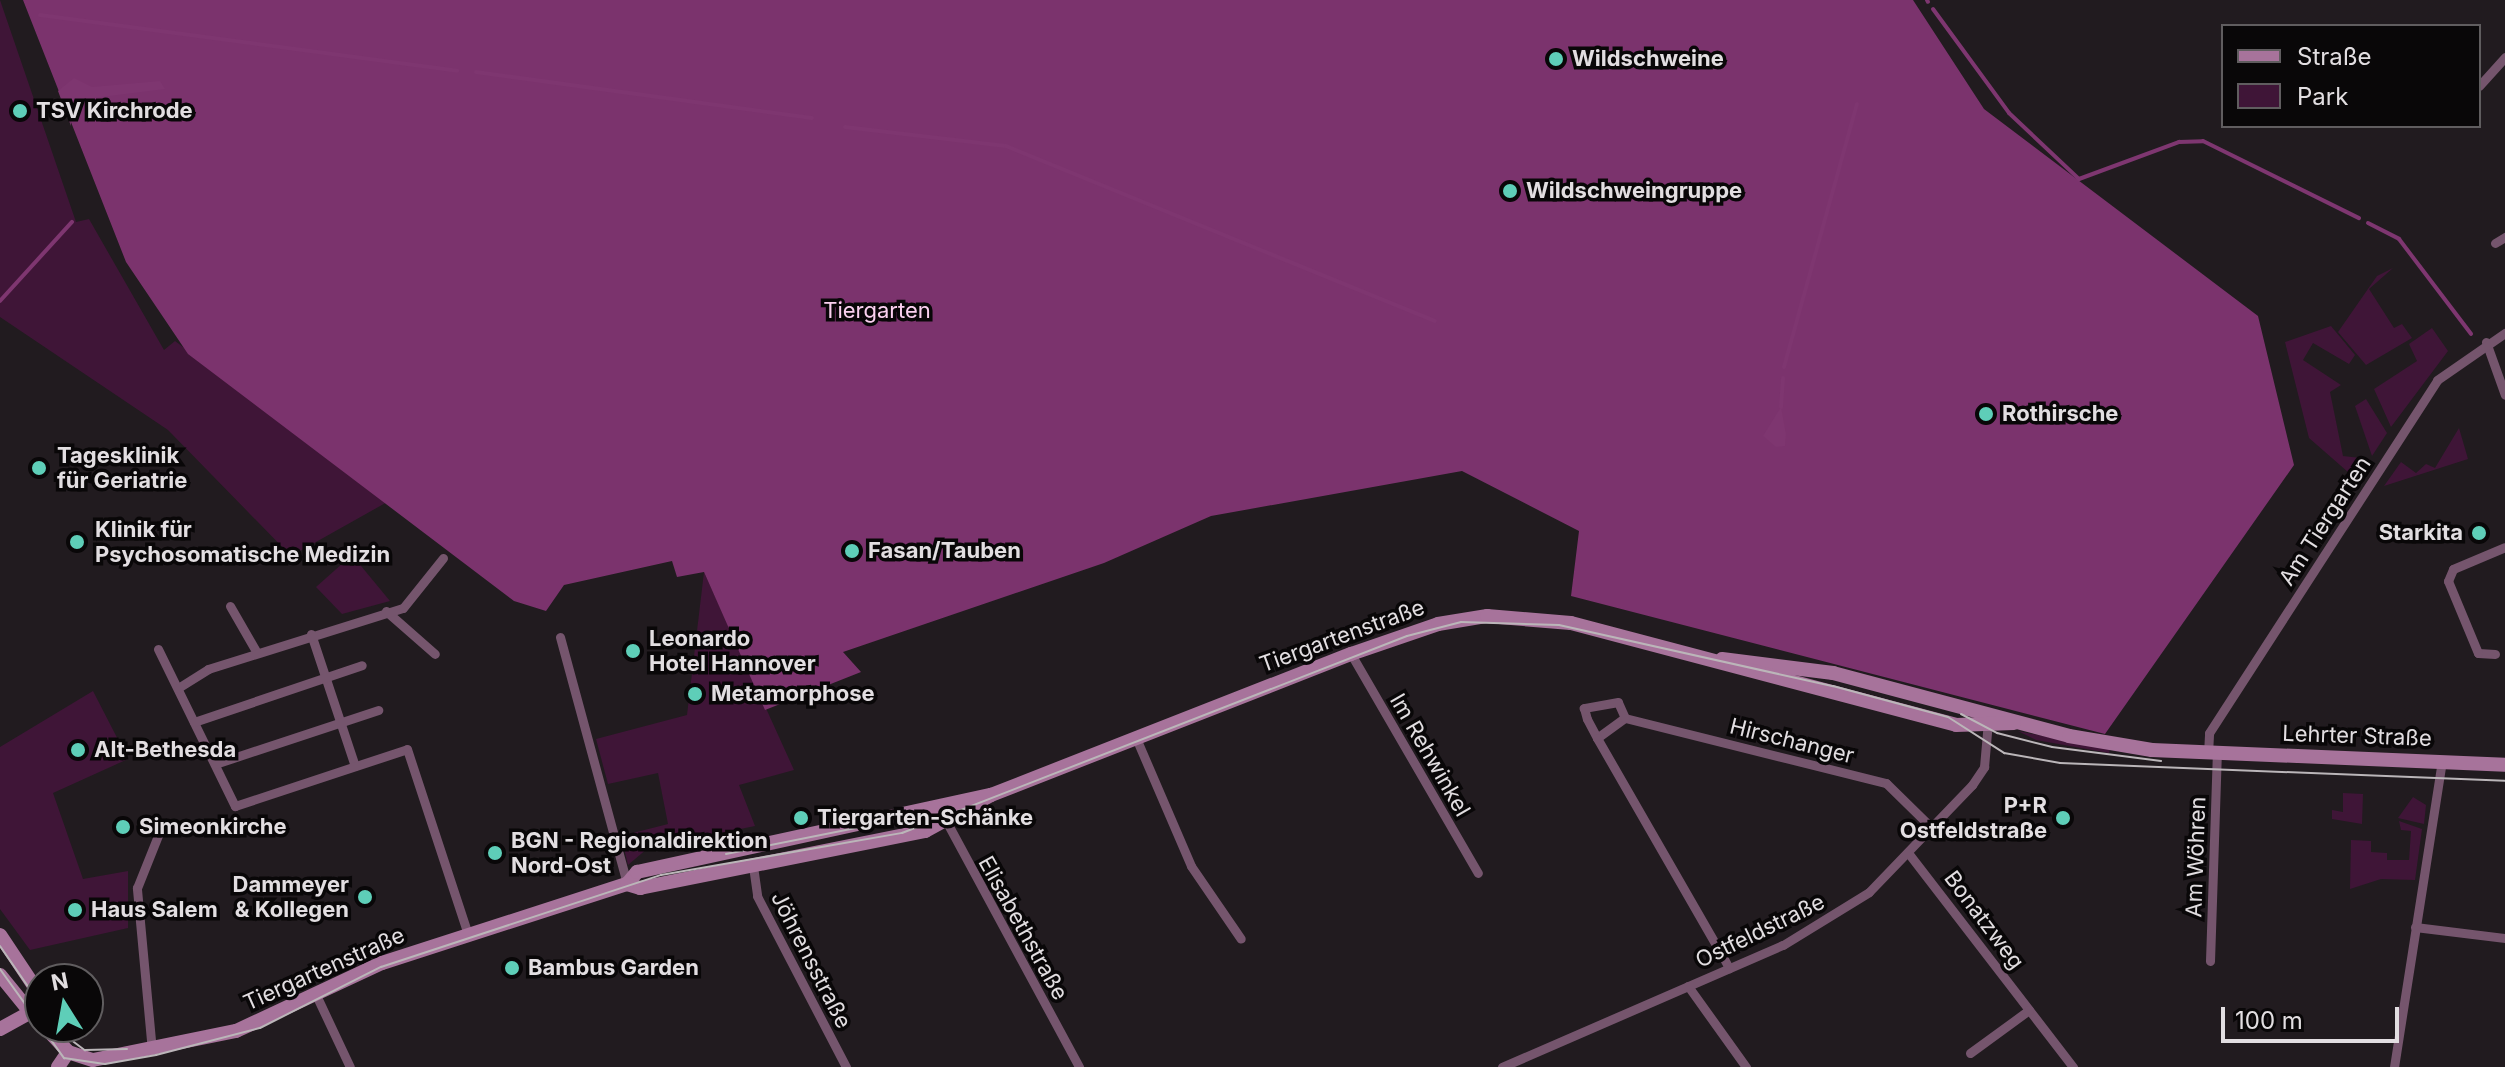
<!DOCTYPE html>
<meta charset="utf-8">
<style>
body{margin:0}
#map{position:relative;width:2505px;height:1067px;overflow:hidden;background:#211b1f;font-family:Inter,sans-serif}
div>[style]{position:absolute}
.green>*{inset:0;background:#3f1537}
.forest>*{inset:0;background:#7b336d}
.water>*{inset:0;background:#7e3670}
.stream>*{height:4px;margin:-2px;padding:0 2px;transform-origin:2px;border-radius:2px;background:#7e3670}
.street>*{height:9px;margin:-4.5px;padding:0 4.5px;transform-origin:4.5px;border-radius:4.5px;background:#75556d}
.secondary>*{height:14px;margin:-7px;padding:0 7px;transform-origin:7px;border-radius:7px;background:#a7739b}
.tram>*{height:2px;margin:-1px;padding:0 1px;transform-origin:1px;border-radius:1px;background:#bbb6b9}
.dots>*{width:22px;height:22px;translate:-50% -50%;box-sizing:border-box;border:4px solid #090708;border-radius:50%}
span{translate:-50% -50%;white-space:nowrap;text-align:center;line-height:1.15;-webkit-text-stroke:7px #090708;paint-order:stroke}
.poi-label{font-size:22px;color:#e2dee1;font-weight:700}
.left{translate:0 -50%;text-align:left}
.right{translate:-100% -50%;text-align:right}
.park-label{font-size:22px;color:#fad0ef}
.street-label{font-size:22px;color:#e2dee1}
.legend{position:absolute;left:2221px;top:24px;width:260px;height:104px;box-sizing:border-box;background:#090708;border:2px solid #605d5f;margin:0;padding:10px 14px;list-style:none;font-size:24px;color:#e2dee1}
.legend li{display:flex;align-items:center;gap:16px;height:40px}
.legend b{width:40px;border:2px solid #605d5f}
.north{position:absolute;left:24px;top:963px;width:80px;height:80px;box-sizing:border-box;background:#090708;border:2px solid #605d5f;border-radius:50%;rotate:349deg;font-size:22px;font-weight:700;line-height:32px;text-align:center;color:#e2dee1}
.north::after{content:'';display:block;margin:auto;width:28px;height:36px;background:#5eceb8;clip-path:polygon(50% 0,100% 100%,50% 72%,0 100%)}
.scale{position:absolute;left:2221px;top:1007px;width:178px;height:36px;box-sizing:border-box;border:4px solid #e2dee1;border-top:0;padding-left:10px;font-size:24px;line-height:28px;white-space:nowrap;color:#e2dee1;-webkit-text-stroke:6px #090708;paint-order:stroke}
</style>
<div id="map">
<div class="green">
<div style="clip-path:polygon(0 0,76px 222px,89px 219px,164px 350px,175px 341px,389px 501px,291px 556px,168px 430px,0 317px)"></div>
<div style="clip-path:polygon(2393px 268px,2369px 289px,2394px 328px,2402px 324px,2412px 338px,2366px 365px,2338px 332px,2377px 276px)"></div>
<div style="clip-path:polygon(2331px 326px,2355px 355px,2349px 364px,2313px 343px,2303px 360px,2341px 385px,2330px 392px,2343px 456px,2370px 459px,2356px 479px,2309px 438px,2285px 342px)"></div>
<div style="clip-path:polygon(2432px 328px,2448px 351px,2391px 427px,2374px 389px,2417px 361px,2409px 344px)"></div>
<div style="clip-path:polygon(2366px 399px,2387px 433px,2372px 456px,2355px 406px)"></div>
<div style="clip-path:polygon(2459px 428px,2468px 459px,2384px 486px,2401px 462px,2416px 473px,2426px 464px,2435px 468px)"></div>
<div style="clip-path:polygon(352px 555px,390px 601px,342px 614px,316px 587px)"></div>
<div style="clip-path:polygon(704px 572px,794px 770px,739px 785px,755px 826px,648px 848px,628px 865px,621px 836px,668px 824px,658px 773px,608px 784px,596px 739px,687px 715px)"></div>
<div style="clip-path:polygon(93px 691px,128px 759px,53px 793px,83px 879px,128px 871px,128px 928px,30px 950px,0 909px,0 747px)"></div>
<div style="clip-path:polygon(2018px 731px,2110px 749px,2109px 753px,2036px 740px)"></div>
<div style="clip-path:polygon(2343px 793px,2363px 794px,2362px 824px,2332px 819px,2332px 810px,2343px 812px)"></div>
<div style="clip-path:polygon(2413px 797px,2426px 805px,2424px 824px,2398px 818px)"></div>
<div style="clip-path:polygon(2399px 821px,2422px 829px,2415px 880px,2381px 879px,2350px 889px,2351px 840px,2371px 841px,2371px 852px,2387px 853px,2387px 860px,2409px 860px,2411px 831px,2401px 830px)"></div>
</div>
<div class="forest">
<div style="clip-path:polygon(23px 0,1913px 0,1984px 109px,2258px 316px,2294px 465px,2105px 734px,1571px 596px,1579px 531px,1462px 471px,1211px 516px,1104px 563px,843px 652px,861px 672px,765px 710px,704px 572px,677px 577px,672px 561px,564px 585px,546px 611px,514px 601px,188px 354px,126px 262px)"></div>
</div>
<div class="water">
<div style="clip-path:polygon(74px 78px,92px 87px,160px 81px,165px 89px,85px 99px,70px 106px,71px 126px,58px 91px)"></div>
<div style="clip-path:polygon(1781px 407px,1786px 434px,1785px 446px,1776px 447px,1763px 436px)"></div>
</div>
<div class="stream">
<div style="left:1927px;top:0;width:2px;rotate:63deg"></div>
<div style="left:1933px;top:9px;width:129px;rotate:53.8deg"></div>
<div style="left:2009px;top:113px;width:96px;rotate:43.3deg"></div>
<div style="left:2079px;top:179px;width:107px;rotate:-20.3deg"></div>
<div style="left:2179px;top:142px;width:24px;rotate:-2deg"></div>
<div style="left:2203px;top:141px;width:174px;rotate:26.3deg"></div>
<div style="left:40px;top:15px;width:421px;rotate:7.6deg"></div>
<div style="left:476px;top:72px;width:339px;rotate:7.8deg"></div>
<div style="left:845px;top:127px;width:162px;rotate:6.7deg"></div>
<div style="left:1006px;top:146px;width:463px;rotate:22.2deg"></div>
<div style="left:2368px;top:223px;width:35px;rotate:27deg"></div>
<div style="left:2399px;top:239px;width:119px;rotate:52.8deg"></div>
<div style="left:0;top:301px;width:107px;rotate:-47.7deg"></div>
<div style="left:1784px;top:367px;width:273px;rotate:-74.5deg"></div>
<div style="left:1781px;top:407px;width:29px;rotate:-86deg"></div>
</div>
<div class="street">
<div style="left:2479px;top:86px;width:39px;rotate:-48deg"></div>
<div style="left:2495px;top:243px;width:12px;rotate:-31deg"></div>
<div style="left:2486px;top:342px;width:56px;rotate:70.3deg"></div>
<div style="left:230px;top:606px;width:54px;rotate:60.1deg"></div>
<div style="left:386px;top:611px;width:65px;rotate:41.3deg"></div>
<div style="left:311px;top:634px;width:139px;rotate:71.6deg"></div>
<div style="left:560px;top:637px;width:256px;rotate:74.8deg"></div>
<div style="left:158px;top:649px;width:175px;rotate:63.9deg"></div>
<div style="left:235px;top:806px;width:181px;rotate:-18.3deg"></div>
<div style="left:407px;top:749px;width:196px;rotate:71.8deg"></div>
<div style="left:1351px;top:654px;width:253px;rotate:59.9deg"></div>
<div style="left:2495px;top:654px;width:17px;rotate:-177deg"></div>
<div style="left:2478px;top:653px;width:78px;rotate:-112.6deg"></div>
<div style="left:2448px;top:581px;width:13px;rotate:-67deg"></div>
<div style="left:2453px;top:569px;width:56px;rotate:-22.9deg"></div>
<div style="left:178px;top:688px;width:36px;rotate:-32deg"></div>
<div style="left:208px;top:669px;width:204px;rotate:-17.4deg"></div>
<div style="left:403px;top:608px;width:64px;rotate:-51.3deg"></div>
<div style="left:1625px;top:718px;width:269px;rotate:14deg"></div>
<div style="left:1886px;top:783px;width:66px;rotate:44.4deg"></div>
<div style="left:194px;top:722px;width:177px;rotate:-18.7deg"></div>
<div style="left:1136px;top:738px;width:139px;rotate:66.7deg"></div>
<div style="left:1191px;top:866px;width:88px;rotate:55.6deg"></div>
<div style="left:1597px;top:738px;width:34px;rotate:-36deg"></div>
<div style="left:1625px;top:718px;width:17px;rotate:-114deg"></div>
<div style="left:1618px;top:702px;width:35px;rotate:170deg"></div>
<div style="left:1584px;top:708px;width:11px;rotate:75deg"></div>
<div style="left:1587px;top:719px;width:21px;rotate:62deg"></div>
<div style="left:1597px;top:738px;width:250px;rotate:60.1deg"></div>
<div style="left:1722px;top:955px;width:15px;rotate:62deg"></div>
<div style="left:2208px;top:754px;width:21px;rotate:-87deg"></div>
<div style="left:2209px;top:733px;width:420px;rotate:-57.1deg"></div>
<div style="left:2437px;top:380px;width:83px;rotate:-34.7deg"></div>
<div style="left:215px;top:764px;width:172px;rotate:-18.3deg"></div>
<div style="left:944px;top:817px;width:284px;rotate:61.6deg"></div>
<div style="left:1909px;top:854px;width:269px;rotate:52.4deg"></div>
<div style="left:753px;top:866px;width:30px;rotate:82deg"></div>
<div style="left:757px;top:896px;width:193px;rotate:62.5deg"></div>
<div style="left:2415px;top:927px;width:91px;rotate:7deg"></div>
<div style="left:2210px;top:961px;width:206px;rotate:-88.1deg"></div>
<div style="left:1688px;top:986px;width:100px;rotate:54.4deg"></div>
<div style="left:317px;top:997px;width:77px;rotate:64.8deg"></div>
<div style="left:152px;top:1051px;width:164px;rotate:-95.3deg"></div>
<div style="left:137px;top:888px;width:65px;rotate:-68.2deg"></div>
<div style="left:1970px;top:1053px;width:73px;rotate:-36.1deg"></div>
<div style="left:1502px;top:1067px;width:306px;rotate:-23.5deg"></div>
<div style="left:1783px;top:945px;width:101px;rotate:-31.6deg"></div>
<div style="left:1869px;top:892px;width:149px;rotate:-46.1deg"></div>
<div style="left:1972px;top:785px;width:22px;rotate:-56deg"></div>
<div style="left:1984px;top:767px;width:46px;rotate:-85deg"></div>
<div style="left:2394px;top:1067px;width:309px;rotate:-81.1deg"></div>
</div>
<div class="secondary">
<div style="left:1722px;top:659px;width:112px;rotate:7.2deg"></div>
<div style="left:1833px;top:673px;width:244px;rotate:14.9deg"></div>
<div style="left:2069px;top:736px;width:84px;rotate:9.6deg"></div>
<div style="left:2152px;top:750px;width:353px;rotate:2.4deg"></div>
<div style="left:627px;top:884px;width:14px;rotate:17deg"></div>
<div style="left:640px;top:888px;width:291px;rotate:-11.3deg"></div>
<div style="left:925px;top:831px;width:75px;rotate:-28.6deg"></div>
<div style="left:991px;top:795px;width:387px;rotate:-21.4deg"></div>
<div style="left:1351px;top:654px;width:92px;rotate:-19deg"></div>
<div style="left:1438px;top:624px;width:50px;rotate:-9.3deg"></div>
<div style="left:1487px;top:616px;width:84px;rotate:4.8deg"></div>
<div style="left:1571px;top:623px;width:398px;rotate:14.8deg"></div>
<div style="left:1956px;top:725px;width:58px;rotate:-2deg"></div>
<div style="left:0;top:935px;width:72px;rotate:56.3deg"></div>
<div style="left:0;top:975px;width:63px;rotate:50.8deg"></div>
<div style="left:45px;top:1027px;width:34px;rotate:47deg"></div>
<div style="left:68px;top:1052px;width:26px;rotate:18deg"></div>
<div style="left:93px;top:1060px;width:146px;rotate:-11.5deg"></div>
<div style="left:236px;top:1031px;width:161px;rotate:-25deg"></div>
<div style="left:382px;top:963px;width:257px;rotate:-17.9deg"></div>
<div style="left:627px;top:884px;width:16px;rotate:-50deg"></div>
<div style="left:637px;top:872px;width:362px;rotate:-12.3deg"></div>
<div style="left:0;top:1029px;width:46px;rotate:-28.8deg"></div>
<div style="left:58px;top:1067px;width:18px;rotate:-56deg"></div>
</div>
<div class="tram">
<div style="left:1961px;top:714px;width:41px;rotate:27.8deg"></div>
<div style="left:1997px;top:733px;width:57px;rotate:14.3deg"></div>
<div style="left:2052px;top:747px;width:110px;rotate:7.3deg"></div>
<div style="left:726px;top:854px;width:200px;rotate:-11.3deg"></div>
<div style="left:0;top:946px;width:70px;rotate:55.4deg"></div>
<div style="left:0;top:969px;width:110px;rotate:54.3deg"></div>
<div style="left:64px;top:1058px;width:41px;rotate:8.3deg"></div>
<div style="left:105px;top:1064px;width:52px;rotate:-10deg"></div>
<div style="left:156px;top:1055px;width:107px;rotate:-14.6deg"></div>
<div style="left:260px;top:1028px;width:136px;rotate:-26.8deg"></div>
<div style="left:381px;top:967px;width:295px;rotate:-18.2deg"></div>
<div style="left:661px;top:875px;width:245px;rotate:-9.9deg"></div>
<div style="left:902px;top:833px;width:542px;rotate:-21.31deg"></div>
<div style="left:1407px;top:636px;width:56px;rotate:-14.5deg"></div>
<div style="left:1461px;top:622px;width:98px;rotate:1.8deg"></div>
<div style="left:1559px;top:625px;width:281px;rotate:12.6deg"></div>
<div style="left:1833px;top:686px;width:119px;rotate:15.1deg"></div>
<div style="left:1948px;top:717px;width:67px;rotate:32.7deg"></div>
<div style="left:2004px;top:753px;width:57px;rotate:10.1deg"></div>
<div style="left:2060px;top:763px;width:445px;rotate:2.3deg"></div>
<div style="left:54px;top:1027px;width:39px;rotate:37deg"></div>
<div style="left:85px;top:1050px;width:42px;rotate:-1.4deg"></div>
</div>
<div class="dots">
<div style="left:1556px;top:59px;background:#5eceb8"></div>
<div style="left:20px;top:111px;background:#5eceb8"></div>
<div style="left:1510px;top:191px;background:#5eceb8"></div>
<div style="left:1986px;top:414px;background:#5eceb8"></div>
<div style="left:39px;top:468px;background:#5eceb8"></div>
<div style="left:2479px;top:533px;background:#5eceb8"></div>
<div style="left:77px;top:542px;background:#5eceb8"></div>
<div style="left:852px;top:551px;background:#5eceb8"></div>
<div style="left:633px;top:651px;background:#5eceb8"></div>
<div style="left:695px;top:694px;background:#5eceb8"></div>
<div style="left:78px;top:750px;background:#5eceb8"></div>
<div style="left:801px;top:818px;background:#5eceb8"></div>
<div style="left:2063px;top:818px;background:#5eceb8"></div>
<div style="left:123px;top:827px;background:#5eceb8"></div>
<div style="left:495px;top:853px;background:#5eceb8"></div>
<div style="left:365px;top:897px;background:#5eceb8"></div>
<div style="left:75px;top:910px;background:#5eceb8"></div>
<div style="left:512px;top:968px;background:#5eceb8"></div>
</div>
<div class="poi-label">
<span class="left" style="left:1572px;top:59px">Wildschweine</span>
<span class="left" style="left:36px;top:111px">TSV Kirchrode</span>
<span class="left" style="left:1526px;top:191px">Wildschweingruppe</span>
<span class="left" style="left:2002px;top:414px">Rothirsche</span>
<span class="left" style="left:57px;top:468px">Tagesklinik<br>für Geriatrie</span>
<span class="left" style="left:95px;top:542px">Klinik für<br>Psychosomatische Medizin</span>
<span class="right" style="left:2463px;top:533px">Starkita</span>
<span class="left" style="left:868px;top:551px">Fasan/Tauben</span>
<span class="left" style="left:649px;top:651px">Leonardo<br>Hotel Hannover</span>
<span class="left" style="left:711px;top:694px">Metamorphose</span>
<span class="left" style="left:94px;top:750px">Alt-Bethesda</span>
<span class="right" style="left:2047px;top:818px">P+R<br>Ostfeldstraße</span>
<span class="left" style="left:817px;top:818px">Tiergarten-Schänke</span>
<span class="left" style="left:139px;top:827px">Simeonkirche</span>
<span class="left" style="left:511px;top:853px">BGN - Regionaldirektion<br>Nord-Ost</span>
<span class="right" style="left:349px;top:897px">Dammeyer<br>&amp; Kollegen</span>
<span class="left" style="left:91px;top:910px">Haus Salem</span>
<span class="left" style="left:528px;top:968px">Bambus Garden</span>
</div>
<div class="park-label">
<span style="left:877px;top:311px">Tiergarten</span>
</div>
<div class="street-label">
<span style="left:2325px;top:521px;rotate:-57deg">Am Tiergarten</span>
<span style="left:1342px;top:636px;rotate:-20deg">Tiergartenstraße</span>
<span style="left:2357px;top:736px;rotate:2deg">Lehrter Straße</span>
<span style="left:1792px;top:741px;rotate:14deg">Hirschanger</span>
<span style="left:1430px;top:755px;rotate:60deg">Im Rehwinkel</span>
<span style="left:2196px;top:857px;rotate:-88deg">Am Wöhren</span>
<span style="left:1984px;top:920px;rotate:53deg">Bonatzweg</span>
<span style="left:1023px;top:928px;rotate:61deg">Elisabethstraße</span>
<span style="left:1760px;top:931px;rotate:-26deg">Ostfeldstraße</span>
<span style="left:811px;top:960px;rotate:63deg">Jöhrensstraße</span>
<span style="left:324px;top:969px;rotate:-24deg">Tiergartenstraße</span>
</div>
<ul class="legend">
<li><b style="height:10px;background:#a7739b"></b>Straße</li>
<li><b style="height:22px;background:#3f1537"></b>Park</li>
</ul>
<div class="north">N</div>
<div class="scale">100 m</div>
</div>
